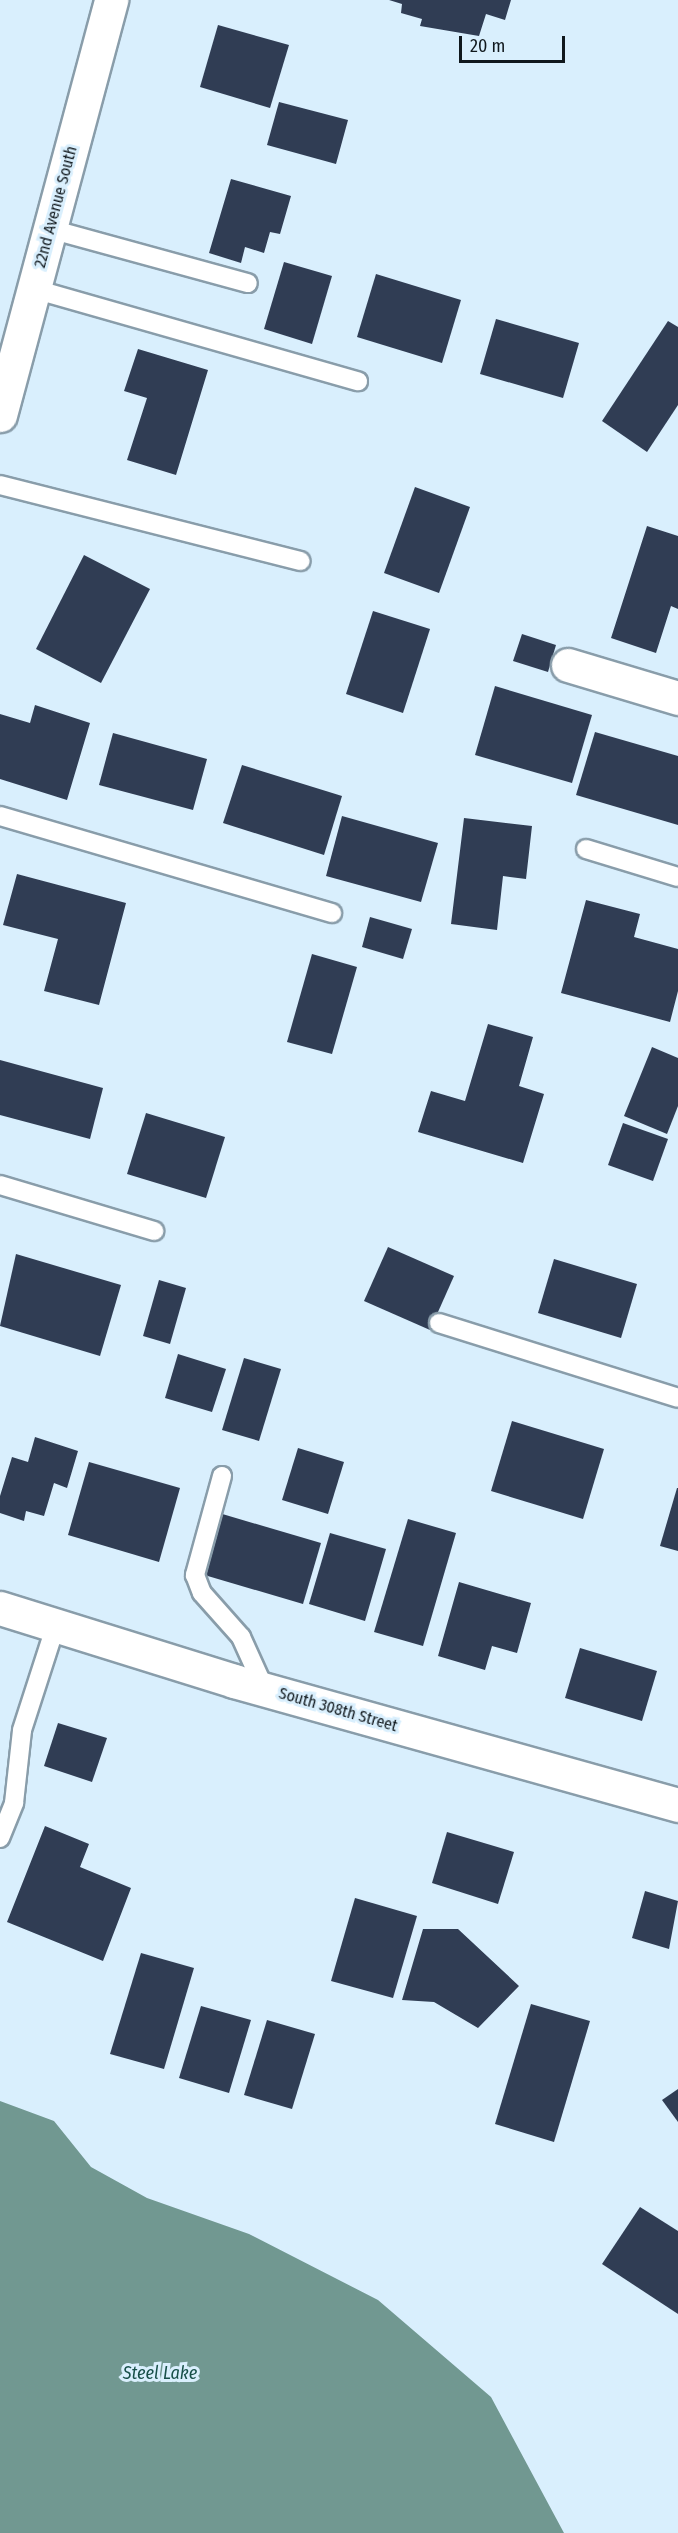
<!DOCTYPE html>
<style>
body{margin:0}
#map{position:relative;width:678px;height:2533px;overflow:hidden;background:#d9effd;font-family:"Fira Sans Condensed",sans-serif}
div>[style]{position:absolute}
.water>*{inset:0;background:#719891}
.building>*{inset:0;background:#303d54}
.roads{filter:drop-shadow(2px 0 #899daa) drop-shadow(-2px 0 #899daa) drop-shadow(0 2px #899daa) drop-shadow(0 -2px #899daa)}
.lane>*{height:18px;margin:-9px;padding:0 9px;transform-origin:9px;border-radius:9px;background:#fff}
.street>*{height:33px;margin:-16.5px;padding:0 16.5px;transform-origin:16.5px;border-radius:16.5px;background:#fff}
.secondary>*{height:33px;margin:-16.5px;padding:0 16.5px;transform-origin:16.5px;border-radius:16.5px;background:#fff}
span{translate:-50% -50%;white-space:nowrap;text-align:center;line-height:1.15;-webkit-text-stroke:6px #d9effd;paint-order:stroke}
.street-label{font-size:16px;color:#10181d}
.water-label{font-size:18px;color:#185049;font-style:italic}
.scale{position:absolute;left:459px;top:36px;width:106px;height:27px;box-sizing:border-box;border:3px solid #10181d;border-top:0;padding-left:8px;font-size:18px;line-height:21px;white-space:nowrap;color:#10181d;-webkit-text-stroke:4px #d9effd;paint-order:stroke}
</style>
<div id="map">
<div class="water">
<div style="clip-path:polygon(0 2101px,54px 2121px,91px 2167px,147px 2198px,249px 2234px,378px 2300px,491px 2397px,564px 2533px,0 2533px)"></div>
</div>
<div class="building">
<div style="clip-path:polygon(389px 0,511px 0,505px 20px,486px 14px,479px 36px,420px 26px,422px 19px,401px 13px,402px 4px)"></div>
<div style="clip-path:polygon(218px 25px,289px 45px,270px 108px,200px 87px)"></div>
<div style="clip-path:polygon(279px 102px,348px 120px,336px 164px,267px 145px)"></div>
<div style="clip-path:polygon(231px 179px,291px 196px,280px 234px,270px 232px,264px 253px,245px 247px,241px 263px,209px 253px)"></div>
<div style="clip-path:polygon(284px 262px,332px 276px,312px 344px,264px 329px)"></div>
<div style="clip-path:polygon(376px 274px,461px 300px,442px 363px,357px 337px)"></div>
<div style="clip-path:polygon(496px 319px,579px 343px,563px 398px,480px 374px)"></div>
<div style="clip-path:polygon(668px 321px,678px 327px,678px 405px,647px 452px,602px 421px)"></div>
<div style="clip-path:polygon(138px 349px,208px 370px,176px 475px,127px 460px,147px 398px,124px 391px)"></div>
<div style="clip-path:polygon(415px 487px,470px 507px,439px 593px,384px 573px)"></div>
<div style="clip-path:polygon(647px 526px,678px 536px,678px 609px,671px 606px,656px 653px,611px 638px)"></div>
<div style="clip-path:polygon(84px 555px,150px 589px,101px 683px,36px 649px)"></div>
<div style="clip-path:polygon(373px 611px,430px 629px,403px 713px,346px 694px)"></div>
<div style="clip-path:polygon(522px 634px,556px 645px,548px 672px,513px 661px)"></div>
<div style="clip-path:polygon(495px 686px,592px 715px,572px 783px,475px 755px)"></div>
<div style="clip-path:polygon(35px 705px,90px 723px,67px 800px,0 779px,0 714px,30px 723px)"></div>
<div style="clip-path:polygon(595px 732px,678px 756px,678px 825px,576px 795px)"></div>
<div style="clip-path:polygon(113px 733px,207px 759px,193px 810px,99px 785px)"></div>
<div style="clip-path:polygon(242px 765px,342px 796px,324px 855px,223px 823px)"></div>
<div style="clip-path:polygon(342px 816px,438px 843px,421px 902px,326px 876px)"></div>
<div style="clip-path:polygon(464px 818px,532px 826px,526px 879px,503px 876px,497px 930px,451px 924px)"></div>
<div style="clip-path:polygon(17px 874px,126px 903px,99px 1005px,44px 991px,58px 939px,3px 925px)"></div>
<div style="clip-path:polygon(586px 900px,640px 914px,634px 937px,678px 949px,678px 991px,670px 1022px,561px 993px)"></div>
<div style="clip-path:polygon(370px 917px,412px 929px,403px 959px,362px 947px)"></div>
<div style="clip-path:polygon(312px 954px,357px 967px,332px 1054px,287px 1042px)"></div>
<div style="clip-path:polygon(488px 1024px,533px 1037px,519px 1086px,544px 1094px,523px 1163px,418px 1132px,431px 1091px,465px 1101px)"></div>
<div style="clip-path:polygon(652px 1047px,678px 1058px,678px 1106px,667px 1134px,624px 1116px)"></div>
<div style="clip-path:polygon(0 1060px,103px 1088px,90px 1139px,0 1115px)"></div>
<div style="clip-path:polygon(146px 1113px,225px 1137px,206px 1198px,127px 1174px)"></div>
<div style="clip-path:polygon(623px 1123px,668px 1139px,653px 1181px,608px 1165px)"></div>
<div style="clip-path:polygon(388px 1247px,454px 1276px,430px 1330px,364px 1301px)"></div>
<div style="clip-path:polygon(16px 1254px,121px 1285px,100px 1356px,0 1326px)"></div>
<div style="clip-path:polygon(554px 1259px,637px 1284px,621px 1338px,538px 1313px)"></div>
<div style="clip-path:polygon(159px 1280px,186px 1288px,170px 1344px,143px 1336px)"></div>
<div style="clip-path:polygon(178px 1354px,226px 1369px,212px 1412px,165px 1398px)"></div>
<div style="clip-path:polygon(244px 1358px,281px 1369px,259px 1441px,222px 1430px)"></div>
<div style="clip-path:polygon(512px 1421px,604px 1449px,583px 1519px,491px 1491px)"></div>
<div style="clip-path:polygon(35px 1437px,78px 1451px,67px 1488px,54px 1483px,44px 1516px,26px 1511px,24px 1521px,0 1513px,0 1496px,12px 1457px,28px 1462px)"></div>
<div style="clip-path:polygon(298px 1448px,344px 1462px,328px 1514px,282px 1500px)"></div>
<div style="clip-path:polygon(89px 1462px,180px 1488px,159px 1562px,68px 1535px)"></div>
<div style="clip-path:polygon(677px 1488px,678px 1488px,678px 1551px,660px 1546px)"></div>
<div style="clip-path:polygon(219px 1513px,321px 1543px,303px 1604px,201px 1574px)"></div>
<div style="clip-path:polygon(408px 1519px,456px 1533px,423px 1646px,374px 1632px)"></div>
<div style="clip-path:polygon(330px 1533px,386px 1549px,365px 1621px,309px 1604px)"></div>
<div style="clip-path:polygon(459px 1582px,531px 1603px,517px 1653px,492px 1646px,485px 1670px,438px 1656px)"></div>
<div style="clip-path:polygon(580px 1648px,657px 1671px,642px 1721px,565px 1698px)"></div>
<div style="clip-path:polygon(58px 1723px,107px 1738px,92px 1782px,44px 1766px)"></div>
<div style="clip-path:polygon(45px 1826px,89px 1844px,80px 1867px,131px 1888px,103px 1961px,7px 1922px)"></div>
<div style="clip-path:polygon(447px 1832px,514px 1852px,498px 1904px,432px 1883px)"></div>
<div style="clip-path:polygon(645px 1891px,678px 1901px,669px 1949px,632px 1938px)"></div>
<div style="clip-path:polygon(355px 1898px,417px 1916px,393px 1998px,331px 1981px)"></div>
<div style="clip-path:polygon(423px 1929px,458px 1929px,519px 1986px,478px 2028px,434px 2002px,402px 2000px)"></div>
<div style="clip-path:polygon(141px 1953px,194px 1968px,164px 2069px,110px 2054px)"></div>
<div style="clip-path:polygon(531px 2004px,590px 2021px,554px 2142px,495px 2124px)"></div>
<div style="clip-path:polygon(201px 2006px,251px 2020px,229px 2093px,179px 2078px)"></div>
<div style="clip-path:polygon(267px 2020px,315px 2034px,292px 2109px,244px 2095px)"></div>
<div style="clip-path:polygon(678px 2089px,678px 2122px,662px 2100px)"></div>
<div style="clip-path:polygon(640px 2207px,678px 2231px,678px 2314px,602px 2264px)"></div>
</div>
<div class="roads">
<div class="lane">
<div style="left:50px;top:229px;width:205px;rotate:15.3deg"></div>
<div style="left:34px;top:289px;width:337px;rotate:15.9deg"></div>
<div style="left:0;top:485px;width:310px;rotate:14.2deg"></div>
<div style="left:0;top:816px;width:346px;rotate:16.3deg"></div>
<div style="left:586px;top:849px;width:96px;rotate:16.9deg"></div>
<div style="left:0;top:1185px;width:161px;rotate:16.6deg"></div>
<div style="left:439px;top:1323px;width:250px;rotate:17.4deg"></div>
<div style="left:222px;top:1476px;width:103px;rotate:105.3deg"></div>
<div style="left:195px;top:1575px;width:19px;rotate:69deg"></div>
<div style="left:202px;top:1593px;width:59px;rotate:48.4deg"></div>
<div style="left:241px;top:1637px;width:56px;rotate:65.7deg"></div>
<div style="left:0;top:1838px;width:38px;rotate:-68deg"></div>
<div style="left:14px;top:1803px;width:73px;rotate:-83.7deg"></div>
<div style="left:22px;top:1730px;width:110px;rotate:-72.1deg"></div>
</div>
<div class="street">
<div style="left:0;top:415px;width:430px;rotate:-75deg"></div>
<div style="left:568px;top:665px;width:115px;rotate:16.7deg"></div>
</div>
<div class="secondary">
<div style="left:0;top:1608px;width:245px;rotate:17.3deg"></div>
<div style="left:234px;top:1681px;width:461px;rotate:15.6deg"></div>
</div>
</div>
<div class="street-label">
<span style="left:56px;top:207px;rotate:-75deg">22nd Avenue South</span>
<span style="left:338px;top:1710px;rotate:16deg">South 308th Street</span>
</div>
<div class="water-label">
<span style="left:160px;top:2373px">Steel Lake</span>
</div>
<div class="scale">20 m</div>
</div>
